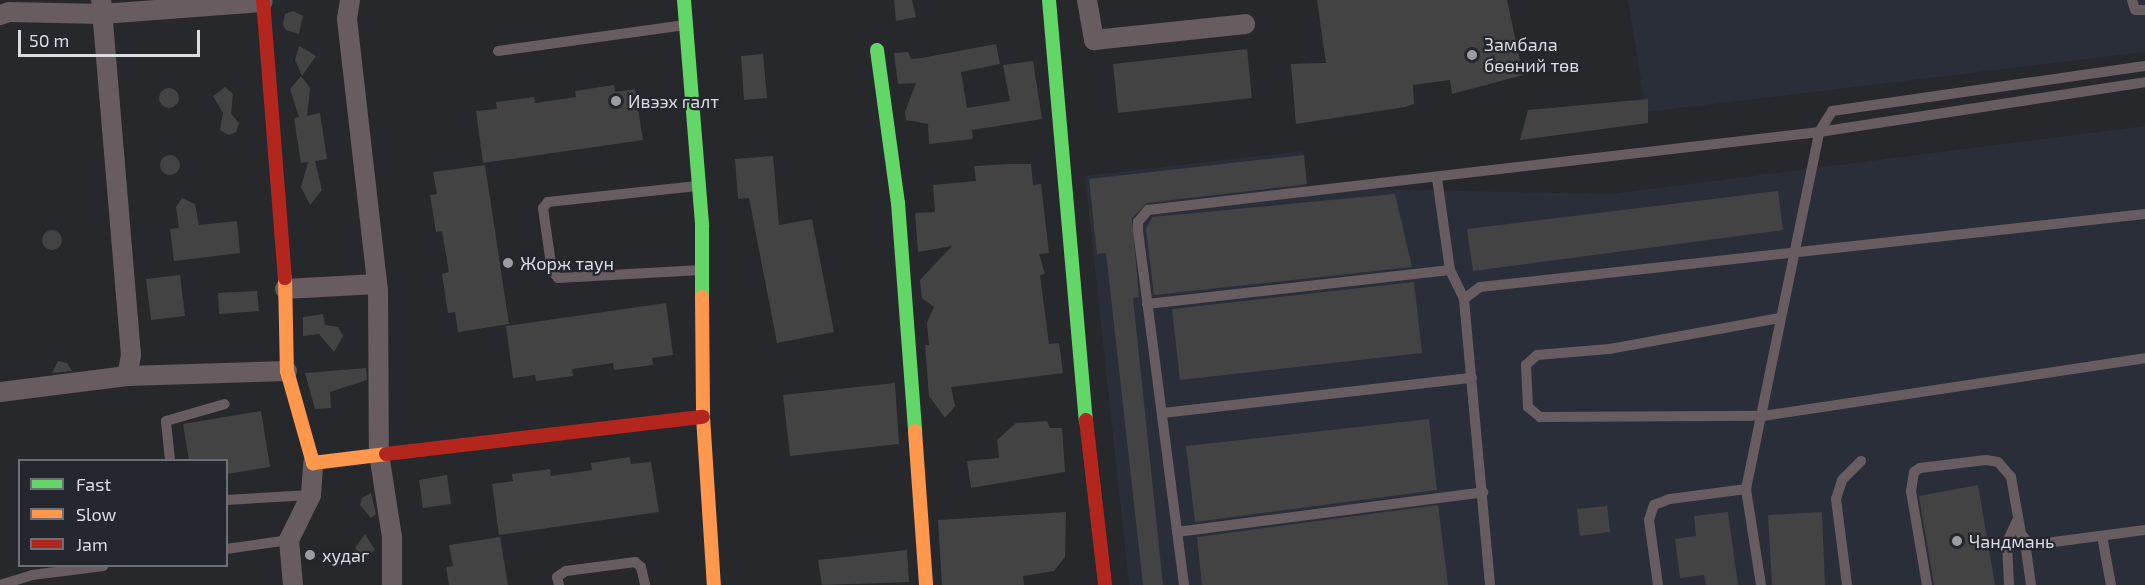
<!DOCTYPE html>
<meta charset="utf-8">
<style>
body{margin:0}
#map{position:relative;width:2145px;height:585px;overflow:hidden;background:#27282c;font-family:"Exo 2",sans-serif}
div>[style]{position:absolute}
.built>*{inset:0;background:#2a2e39}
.building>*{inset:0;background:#444344}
.round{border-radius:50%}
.lane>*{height:10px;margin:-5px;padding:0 5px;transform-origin:5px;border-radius:5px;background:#675c5f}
.street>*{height:20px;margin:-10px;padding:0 10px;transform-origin:10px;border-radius:10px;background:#675c5f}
.fast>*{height:14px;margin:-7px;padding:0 7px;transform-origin:7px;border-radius:7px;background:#63d668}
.slow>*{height:14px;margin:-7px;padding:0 7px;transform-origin:7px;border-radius:7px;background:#ff974d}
.jam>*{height:14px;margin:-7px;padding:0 7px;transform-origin:7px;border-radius:7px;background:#b3261e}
.dots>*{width:16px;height:16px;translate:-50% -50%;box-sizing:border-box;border:3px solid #25272e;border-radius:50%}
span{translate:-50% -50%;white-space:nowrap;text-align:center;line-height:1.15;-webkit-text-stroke:4.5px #25272e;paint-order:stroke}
.poi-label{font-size:18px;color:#dbdce1}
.left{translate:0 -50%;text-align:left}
.legend{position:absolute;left:18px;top:459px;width:210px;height:108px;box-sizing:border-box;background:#25272e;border:2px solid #6e6f76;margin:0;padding:8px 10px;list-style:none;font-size:18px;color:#dbdce1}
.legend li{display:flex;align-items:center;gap:12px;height:30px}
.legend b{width:30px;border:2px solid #6e6f76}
.scale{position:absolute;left:18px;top:30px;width:182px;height:27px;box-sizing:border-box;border:3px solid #dbdce1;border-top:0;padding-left:8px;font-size:18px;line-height:21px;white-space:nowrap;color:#dbdce1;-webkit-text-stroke:4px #25272e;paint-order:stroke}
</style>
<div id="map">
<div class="built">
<div style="clip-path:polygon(1628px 0,2145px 0,2145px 52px,1646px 112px)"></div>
<div style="clip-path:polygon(2145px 126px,2145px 585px,1129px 585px,1085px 176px,1303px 151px,1307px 188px,1611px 194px)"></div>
</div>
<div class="building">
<div style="clip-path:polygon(894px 0,912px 0,916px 17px,896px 21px)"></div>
<div style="clip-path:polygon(1317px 0,1507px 0,1523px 75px,1452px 94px,1450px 80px,1413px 85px,1414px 104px,1405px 107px,1296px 124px,1291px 64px,1326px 63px)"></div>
<div style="clip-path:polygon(293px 11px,303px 16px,299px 34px,286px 30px,283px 24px,285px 14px)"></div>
<div style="clip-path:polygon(996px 44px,1000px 64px,961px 72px,967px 108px,1010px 101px,1003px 65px,1033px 61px,1042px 119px,972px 130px,973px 139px,929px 144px,928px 124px,906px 120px,905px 112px,916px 83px,898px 84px,894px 53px,908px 52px,911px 59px,922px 58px)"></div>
<div style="clip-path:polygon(299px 46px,316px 56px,302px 76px,295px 60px)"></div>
<div style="clip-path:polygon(1247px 49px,1252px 98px,1118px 113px,1113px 64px)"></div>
<div style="clip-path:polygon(763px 54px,767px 98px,744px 100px,741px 56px)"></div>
<div style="clip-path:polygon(301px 76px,310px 88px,307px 116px,320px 113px,327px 159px,315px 161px,322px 190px,310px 205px,301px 187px,308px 162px,301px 163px,294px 118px,299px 117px,290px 89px)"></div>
<div style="clip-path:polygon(614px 85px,615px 92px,635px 89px,643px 140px,483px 163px,476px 111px,497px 109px,496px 102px,534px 97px,535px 103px,576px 97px,575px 91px)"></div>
<div style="clip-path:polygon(225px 87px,233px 94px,231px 114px,239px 123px,236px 132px,229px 135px,220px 130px,223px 113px,213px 96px)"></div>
<div class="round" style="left:159px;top:88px;width:20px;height:20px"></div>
<div style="clip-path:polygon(1648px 99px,1648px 123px,1520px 140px,1528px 110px)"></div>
<div class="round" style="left:160px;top:155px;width:20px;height:20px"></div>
<div style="clip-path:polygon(1304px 155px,1307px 184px,1147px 203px,1132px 218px,1139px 297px,1133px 298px,1163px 585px,1143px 585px,1106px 253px,1097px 254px,1089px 179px)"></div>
<div style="clip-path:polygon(773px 156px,779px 225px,812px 219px,834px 332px,777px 343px,749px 198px,738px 199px,735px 159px)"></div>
<div style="clip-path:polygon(1010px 164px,1031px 164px,1033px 185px,1041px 184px,1049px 253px,1039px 254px,1045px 274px,1040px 275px,1049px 344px,1059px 343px,1063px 373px,951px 387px,955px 406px,945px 418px,929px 396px,925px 345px,929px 345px,927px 323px,934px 307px,922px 298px,920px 280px,952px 246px,918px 252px,915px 213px,935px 212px,933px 185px,976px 181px,974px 166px)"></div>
<div style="clip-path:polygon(485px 165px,509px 324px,458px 332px,455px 312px,448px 313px,442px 274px,449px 272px,442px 231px,436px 232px,430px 195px,437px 194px,433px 172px)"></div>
<div style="clip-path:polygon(1778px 191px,1783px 230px,1473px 271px,1467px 229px)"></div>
<div style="clip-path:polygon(1395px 194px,1412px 267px,1154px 295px,1146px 229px,1152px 217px)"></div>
<div style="clip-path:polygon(182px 198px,195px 204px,199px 225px,237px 221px,240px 253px,174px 261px,170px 229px,179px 228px,176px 207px)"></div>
<div class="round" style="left:42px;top:230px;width:20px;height:20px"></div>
<div style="clip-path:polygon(180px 275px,185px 316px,151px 320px,146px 279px)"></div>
<div style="clip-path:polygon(1414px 282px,1422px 353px,1180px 380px,1172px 309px)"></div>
<div style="clip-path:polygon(257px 291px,259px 311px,219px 314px,218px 293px)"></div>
<div style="clip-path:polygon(666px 303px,673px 355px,652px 358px,653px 365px,614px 370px,613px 363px,572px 369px,573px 376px,536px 381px,535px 375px,513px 378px,506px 326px)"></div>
<div style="clip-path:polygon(323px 314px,325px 325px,338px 327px,343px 336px,334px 352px,319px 334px,303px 336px,303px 317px)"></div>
<div style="clip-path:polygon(58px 361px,67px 363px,72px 371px,52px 373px)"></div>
<div style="clip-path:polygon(366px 368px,367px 380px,330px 392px,331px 408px,315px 409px,305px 373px)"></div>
<div style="clip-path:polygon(895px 383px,899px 444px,790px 456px,783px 395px)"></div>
<div style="clip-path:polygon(261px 411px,270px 467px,226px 474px,226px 460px,189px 460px,183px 424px)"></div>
<div style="clip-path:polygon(1429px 419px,1437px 490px,1195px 522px,1186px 446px)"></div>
<div style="clip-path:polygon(1047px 421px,1050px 428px,1062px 428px,1065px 472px,971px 488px,967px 461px,999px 458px,997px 440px,1016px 423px)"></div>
<div style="clip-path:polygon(630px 457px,631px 464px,651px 462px,659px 512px,499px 535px,492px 484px,513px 481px,512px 474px,550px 469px,551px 476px,592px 470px,591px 463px)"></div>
<div style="clip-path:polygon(447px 475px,451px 504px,423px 508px,419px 480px)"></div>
<div style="clip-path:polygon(1978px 485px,1995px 585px,1934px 585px,1919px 496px)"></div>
<div style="clip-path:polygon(371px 493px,376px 514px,371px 518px,360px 505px,362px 498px)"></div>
<div style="clip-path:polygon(1438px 505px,1448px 585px,1202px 585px,1197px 537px)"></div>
<div style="clip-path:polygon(1607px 506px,1610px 532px,1580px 536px,1577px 509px)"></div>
<div style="clip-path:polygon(1066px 512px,1065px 557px,1054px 571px,1023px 576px,1024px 585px,942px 585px,938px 520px)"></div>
<div style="clip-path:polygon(1728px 512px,1738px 585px,1706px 585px,1704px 575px,1680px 578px,1675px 539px,1696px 536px,1694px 516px)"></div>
<div style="clip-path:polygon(1822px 512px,1825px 585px,1772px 585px,1768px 515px)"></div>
<div style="clip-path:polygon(365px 534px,375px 550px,365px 559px,355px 548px)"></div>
<div style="clip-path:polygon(500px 537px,508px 585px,449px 585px,446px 567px,453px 566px,449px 545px)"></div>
<div style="clip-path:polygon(907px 550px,909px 582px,822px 585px,818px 560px)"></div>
</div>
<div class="lane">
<div style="left:2132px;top:0;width:10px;rotate:73deg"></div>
<div style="left:2135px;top:10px;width:10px"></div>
<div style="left:498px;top:51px;width:189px;rotate:-7.9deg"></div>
<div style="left:1437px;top:178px;width:93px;rotate:82deg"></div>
<div style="left:1450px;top:270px;width:32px;rotate:64deg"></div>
<div style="left:697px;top:186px;width:150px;rotate:173.9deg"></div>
<div style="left:548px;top:202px;width:8px;rotate:130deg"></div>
<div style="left:543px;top:208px;width:64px;rotate:81.9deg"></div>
<div style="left:552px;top:271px;width:9px;rotate:49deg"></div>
<div style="left:558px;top:278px;width:143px;rotate:-3.2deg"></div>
<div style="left:1147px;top:304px;width:305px;rotate:-6.4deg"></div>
<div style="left:1780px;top:318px;width:174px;rotate:169.7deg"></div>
<div style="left:1609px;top:349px;width:72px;rotate:175.2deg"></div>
<div style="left:1537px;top:355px;width:15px;rotate:138deg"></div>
<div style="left:1526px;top:365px;width:42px;rotate:87.3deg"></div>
<div style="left:1528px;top:407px;width:16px;rotate:40deg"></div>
<div style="left:1540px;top:417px;width:223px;rotate:-0.3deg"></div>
<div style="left:1763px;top:416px;width:386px;rotate:-8.6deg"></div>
<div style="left:1163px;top:413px;width:311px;rotate:-6.5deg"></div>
<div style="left:170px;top:460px;width:39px;rotate:-96deg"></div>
<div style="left:166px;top:421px;width:61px;rotate:-16.1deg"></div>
<div style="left:226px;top:500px;width:85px;rotate:-3.4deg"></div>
<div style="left:1177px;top:532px;width:309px;rotate:-7.4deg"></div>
<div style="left:2102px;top:536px;width:50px;rotate:79.6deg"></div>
<div style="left:2025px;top:542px;width:43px;rotate:82.1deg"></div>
<div style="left:226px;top:549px;width:64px;rotate:-8.1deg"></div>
<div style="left:0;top:585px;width:34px;rotate:-17deg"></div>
<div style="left:32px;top:575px;width:72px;rotate:-7.2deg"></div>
<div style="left:559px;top:585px;width:8px;rotate:-104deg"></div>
<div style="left:557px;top:577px;width:11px;rotate:-34deg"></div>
<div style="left:566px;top:571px;width:70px;rotate:-7.4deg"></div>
<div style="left:635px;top:562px;width:8px;rotate:40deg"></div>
<div style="left:641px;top:567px;width:18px;rotate:77deg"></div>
<div style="left:1184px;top:585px;width:359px;rotate:-97.4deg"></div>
<div style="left:1138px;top:229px;width:7px;rotate:-90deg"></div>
<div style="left:1138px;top:222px;width:16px;rotate:-50deg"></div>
<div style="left:1148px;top:210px;width:676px;rotate:-6.63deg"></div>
<div style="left:1819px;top:132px;width:330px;rotate:-8.7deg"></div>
<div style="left:1490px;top:585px;width:287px;rotate:-95.2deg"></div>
<div style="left:1464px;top:299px;width:20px;rotate:-37deg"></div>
<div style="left:1480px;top:287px;width:669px;rotate:-6.26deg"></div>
<div style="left:1658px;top:585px;width:66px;rotate:-97.9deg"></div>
<div style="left:1649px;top:520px;width:16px;rotate:-72deg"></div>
<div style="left:1654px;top:505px;width:17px;rotate:-21deg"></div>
<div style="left:1670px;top:499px;width:77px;rotate:-7.5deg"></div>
<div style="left:1761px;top:585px;width:97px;rotate:-98.9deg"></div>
<div style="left:1746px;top:489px;width:364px;rotate:-78.4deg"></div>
<div style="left:1819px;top:132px;width:25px;rotate:-58deg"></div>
<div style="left:1832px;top:111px;width:316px;rotate:-8.2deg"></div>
<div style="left:1847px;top:585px;width:87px;rotate:-97.3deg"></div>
<div style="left:1836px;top:499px;width:20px;rotate:-72deg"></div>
<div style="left:1842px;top:480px;width:27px;rotate:-45deg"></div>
<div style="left:1927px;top:585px;width:95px;rotate:-99.7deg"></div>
<div style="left:1911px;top:491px;width:19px;rotate:-81deg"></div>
<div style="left:1914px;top:472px;width:7px;rotate:-34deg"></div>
<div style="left:1920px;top:468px;width:66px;rotate:-6.9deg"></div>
<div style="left:1986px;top:460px;width:12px;rotate:9deg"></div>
<div style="left:1998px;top:462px;width:20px;rotate:49deg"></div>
<div style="left:2011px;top:477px;width:58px;rotate:80deg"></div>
<div style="left:2021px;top:534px;width:15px;rotate:48deg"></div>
<div style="left:2031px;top:545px;width:115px;rotate:-7.5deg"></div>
<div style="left:2009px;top:585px;width:43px;rotate:-92.7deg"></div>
<div style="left:2007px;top:542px;width:23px;rotate:-65deg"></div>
</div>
<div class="street">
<div style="left:350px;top:0;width:19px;rotate:99deg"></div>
<div style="left:347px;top:19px;width:273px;rotate:83.5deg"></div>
<div style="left:378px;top:290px;width:164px;rotate:89.7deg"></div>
<div style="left:379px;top:454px;width:84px;rotate:81.1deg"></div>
<div style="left:392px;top:537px;width:48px;rotate:90deg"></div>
<div style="left:1087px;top:0;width:41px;rotate:80.1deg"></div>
<div style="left:1094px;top:40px;width:152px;rotate:-6deg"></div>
<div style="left:0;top:15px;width:9px;rotate:-18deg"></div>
<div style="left:9px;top:12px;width:93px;rotate:1.2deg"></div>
<div style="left:102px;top:14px;width:161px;rotate:-4.3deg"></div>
<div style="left:285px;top:289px;width:92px;rotate:-3.1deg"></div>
<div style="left:127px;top:376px;width:160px;rotate:-1.8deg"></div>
<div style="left:0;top:392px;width:128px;rotate:-7.2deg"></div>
<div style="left:127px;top:376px;width:21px;rotate:-79deg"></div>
<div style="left:131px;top:355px;width:356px;rotate:-94.8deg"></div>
<div style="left:293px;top:585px;width:45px;rotate:-95.1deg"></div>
<div style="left:289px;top:540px;width:50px;rotate:-63.9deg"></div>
<div style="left:311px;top:495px;width:32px;rotate:-86deg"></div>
</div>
<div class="fast">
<div style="left:684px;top:0;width:227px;rotate:85.4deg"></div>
<div style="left:702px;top:226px;width:71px;rotate:90deg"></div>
<div style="left:1049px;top:0;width:422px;rotate:85deg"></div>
<div style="left:877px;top:50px;width:154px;rotate:82.2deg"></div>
<div style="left:898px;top:203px;width:229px;rotate:85.7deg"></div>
</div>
<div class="slow">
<div style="left:285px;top:278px;width:93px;rotate:88.8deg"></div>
<div style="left:287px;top:371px;width:96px;rotate:74.2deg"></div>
<div style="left:313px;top:463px;width:74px;rotate:-7deg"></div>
<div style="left:702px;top:297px;width:120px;rotate:89.5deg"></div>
<div style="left:703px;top:417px;width:168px;rotate:86.3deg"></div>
<div style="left:915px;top:431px;width:154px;rotate:85.9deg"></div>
</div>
<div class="jam">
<div style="left:263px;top:0;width:279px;rotate:85.5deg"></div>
<div style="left:1086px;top:420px;width:166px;rotate:83.4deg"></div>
<div style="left:386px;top:454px;width:319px;rotate:-6.7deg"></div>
</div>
<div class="dots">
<div style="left:1472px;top:55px;background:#9c9da2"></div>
<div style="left:616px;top:101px;background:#9c9da2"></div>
<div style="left:508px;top:263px;background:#9c9da2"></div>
<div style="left:1957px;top:541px;background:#9c9da2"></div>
<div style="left:310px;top:555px;background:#9c9da2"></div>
</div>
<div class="poi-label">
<span class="left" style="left:1484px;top:55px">Замбала<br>бөөний төв</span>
<span class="left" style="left:628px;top:101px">Ивээх галт</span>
<span class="left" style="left:520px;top:263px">Жорж таун</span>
<span class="left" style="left:1969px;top:541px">Чандмань</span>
<span class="left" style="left:322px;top:555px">худаг</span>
</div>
<ul class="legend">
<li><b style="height:8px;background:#63d668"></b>Fast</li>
<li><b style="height:8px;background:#ff974d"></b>Slow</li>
<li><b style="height:8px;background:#b3261e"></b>Jam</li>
</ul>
<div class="scale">50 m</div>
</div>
